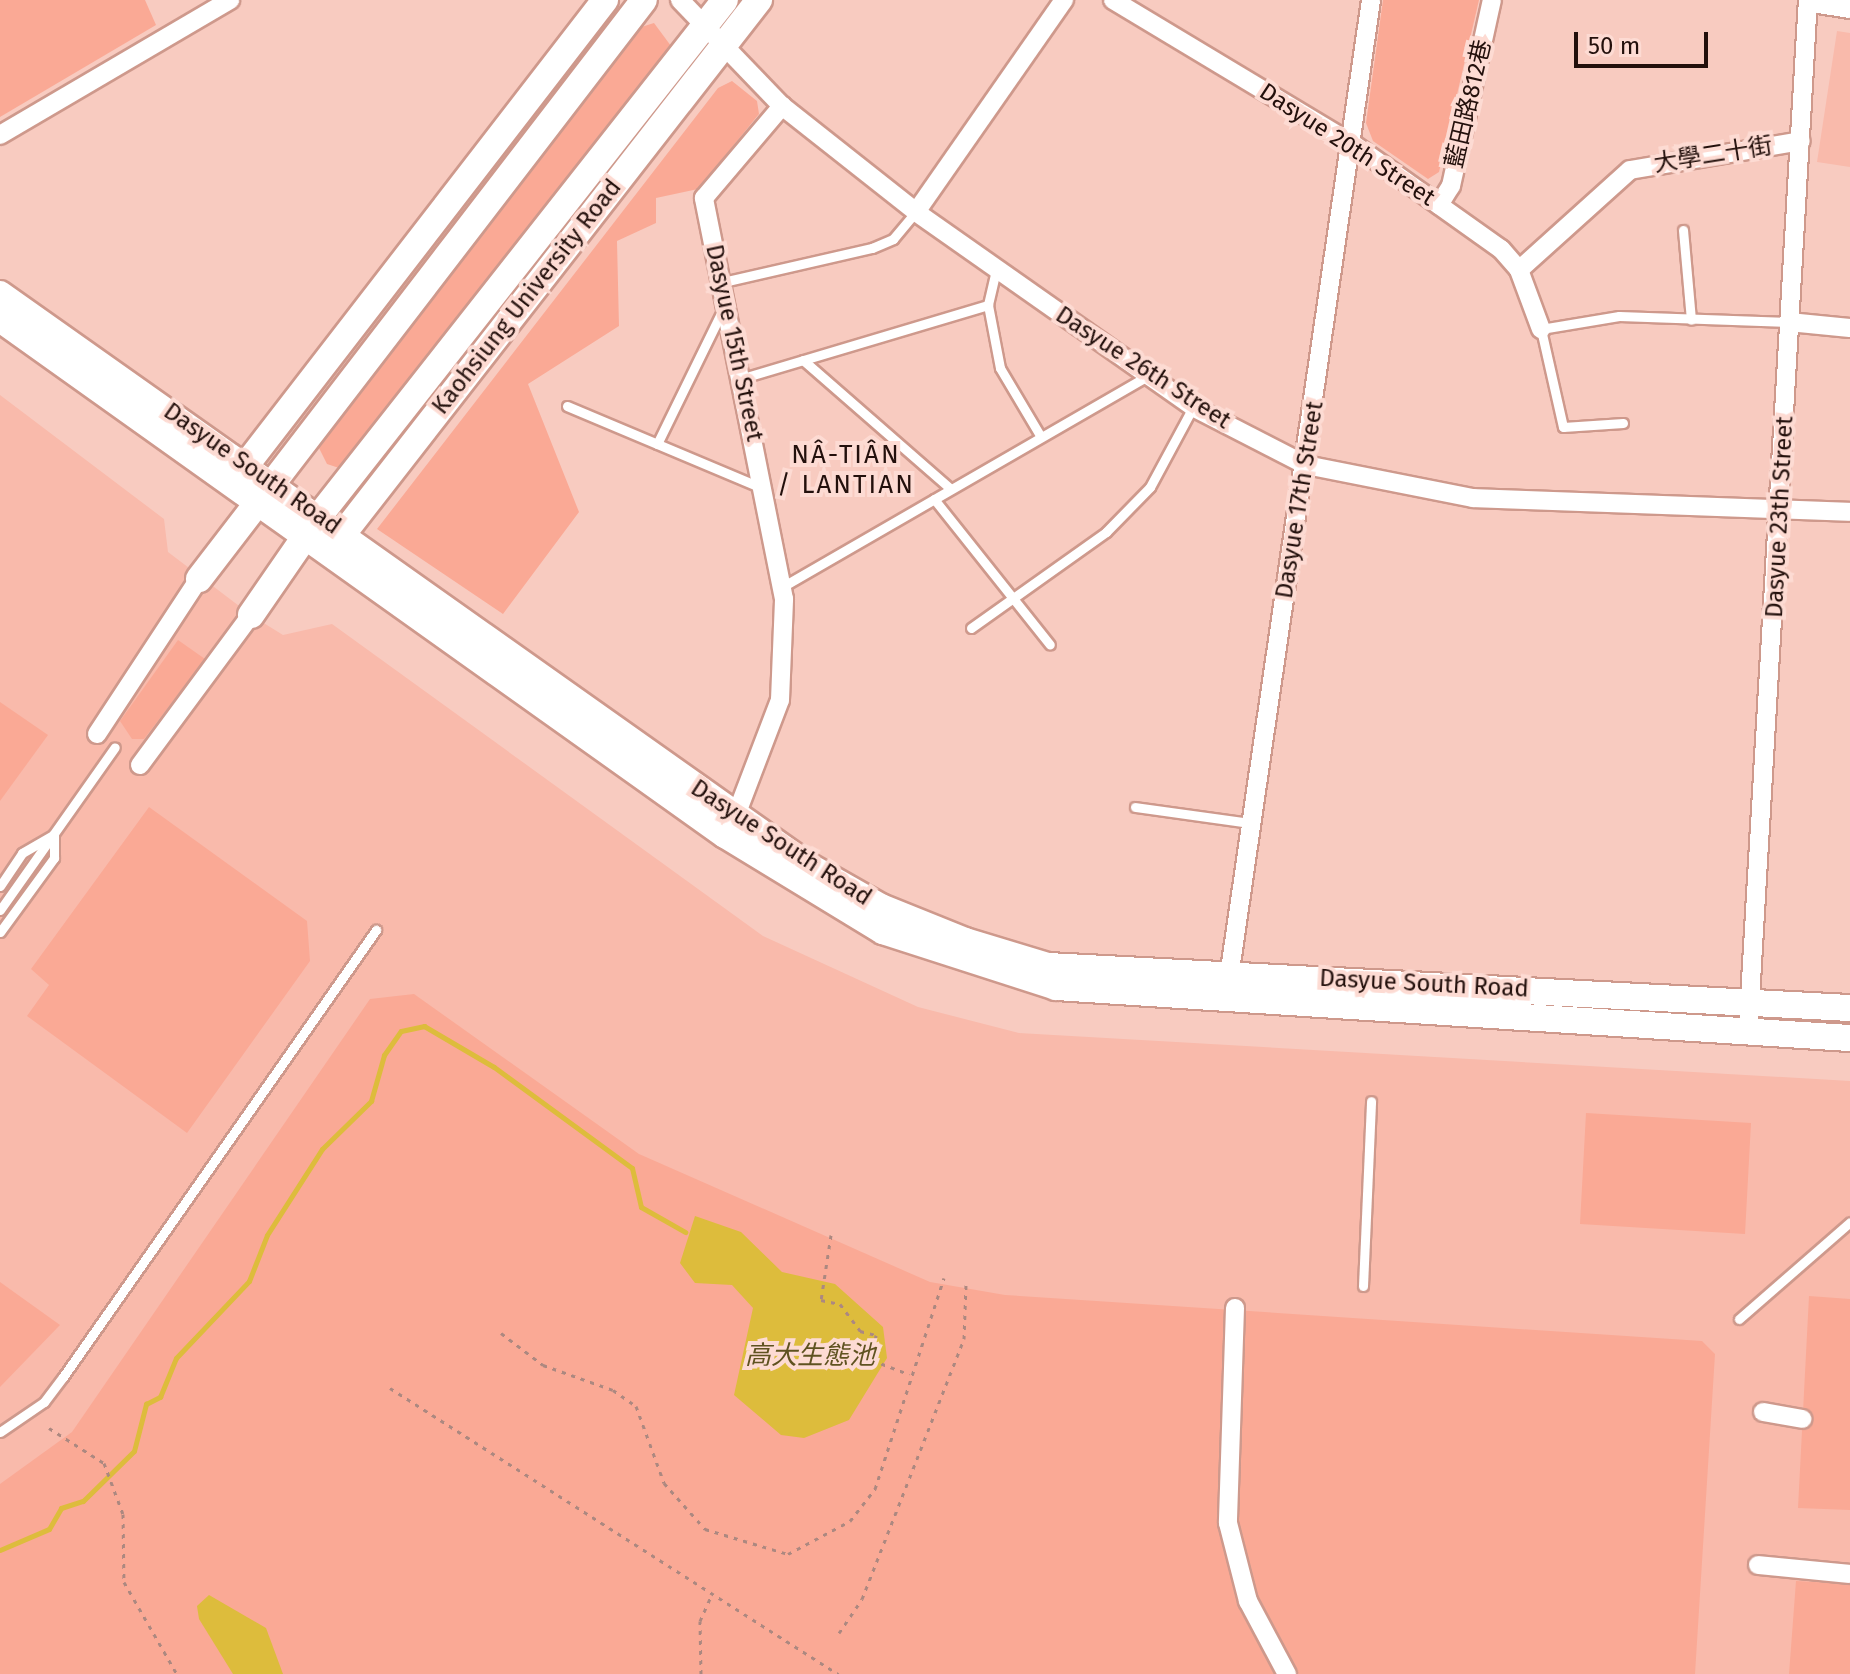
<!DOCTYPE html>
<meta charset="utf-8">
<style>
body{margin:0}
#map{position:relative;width:1850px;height:1674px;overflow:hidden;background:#f8cbc0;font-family:"Fira Sans","Noto Sans TC",sans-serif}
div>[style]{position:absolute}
.built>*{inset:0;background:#f9baab}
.green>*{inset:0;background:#faa995}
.water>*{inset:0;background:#ddbc3c}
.stream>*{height:5px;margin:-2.5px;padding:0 2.5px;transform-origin:2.5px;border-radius:2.5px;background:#ddbc3c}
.path>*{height:3px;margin-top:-1.5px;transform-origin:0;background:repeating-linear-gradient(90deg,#ac8880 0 4px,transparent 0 10px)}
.roads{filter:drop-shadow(2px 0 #ce998c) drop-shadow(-2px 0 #ce998c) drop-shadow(0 2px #ce998c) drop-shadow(0 -2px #ce998c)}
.lane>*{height:9px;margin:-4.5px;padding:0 4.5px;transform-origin:4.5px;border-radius:4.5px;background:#fff}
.street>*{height:18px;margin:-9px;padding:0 9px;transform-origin:9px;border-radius:9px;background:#fff}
.secondary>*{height:26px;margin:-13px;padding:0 13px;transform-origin:13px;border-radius:13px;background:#fff}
span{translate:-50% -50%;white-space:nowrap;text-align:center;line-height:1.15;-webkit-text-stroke:8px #fddbd3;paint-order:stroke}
.street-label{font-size:24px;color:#23100c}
.neighbourhood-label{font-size:26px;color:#23100c;letter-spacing:2px}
.water-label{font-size:26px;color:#5f5220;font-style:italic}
.scale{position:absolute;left:1574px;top:32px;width:134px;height:36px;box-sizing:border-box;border:4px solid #23100c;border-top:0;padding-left:10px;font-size:24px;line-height:28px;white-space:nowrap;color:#23100c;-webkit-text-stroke:6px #fddbd3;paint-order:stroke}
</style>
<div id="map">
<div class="built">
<div style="clip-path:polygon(1837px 31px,1850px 33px,1850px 167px,1817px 162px)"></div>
<div style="clip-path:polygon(0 395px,164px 519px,168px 552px,251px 615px,283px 635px,332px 624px,763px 936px,918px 1007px,1019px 1033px,1850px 1081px,1850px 1674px,0 1674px)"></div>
</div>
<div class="green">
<div style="clip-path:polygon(0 0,145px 0,156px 25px,0 117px)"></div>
<div style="clip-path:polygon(1383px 0,1479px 0,1439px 172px,1428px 179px,1373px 141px,1366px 123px)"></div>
<div style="clip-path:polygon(654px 23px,674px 50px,342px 469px,327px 464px,317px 444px,635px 29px)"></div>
<div style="clip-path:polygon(732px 81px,757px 101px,759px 114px,698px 189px,656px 198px,656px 223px,617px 241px,619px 326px,528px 384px,579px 512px,503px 614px,377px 529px,718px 88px)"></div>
<div style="clip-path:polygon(178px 640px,205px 659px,144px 739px,132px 739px,120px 721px)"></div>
<div style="clip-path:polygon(0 702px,48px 735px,0 801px)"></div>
<div style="clip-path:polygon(149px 807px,307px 921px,310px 961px,187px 1133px,27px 1016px,49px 985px,31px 969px)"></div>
<div style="clip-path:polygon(414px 994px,639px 1154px,930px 1282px,1005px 1295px,1702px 1341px,1715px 1354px,1695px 1674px,0 1674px,0 1484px,72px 1432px,370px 999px)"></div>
<div style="clip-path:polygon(1586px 1113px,1751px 1123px,1745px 1234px,1580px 1224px)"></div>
<div style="clip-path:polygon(0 1282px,60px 1325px,0 1387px)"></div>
<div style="clip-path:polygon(1809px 1296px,1850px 1299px,1850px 1510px,1798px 1508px)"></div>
<div style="clip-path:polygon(1796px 1581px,1850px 1584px,1850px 1674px,1789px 1674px)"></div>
</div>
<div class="water">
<div style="clip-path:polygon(695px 1216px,741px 1232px,782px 1272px,835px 1284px,883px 1327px,887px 1358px,849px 1420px,804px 1438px,781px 1435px,734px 1395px,753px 1308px,732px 1285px,695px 1283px,680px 1263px)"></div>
<div style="clip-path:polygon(209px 1595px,266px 1628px,283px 1674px,233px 1674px,199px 1619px,197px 1606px)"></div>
</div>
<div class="stream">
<div style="left:0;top:1550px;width:53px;rotate:-23.2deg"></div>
<div style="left:49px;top:1529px;width:24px;rotate:-60deg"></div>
<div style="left:61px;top:1508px;width:23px;rotate:-18deg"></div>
<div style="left:83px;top:1501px;width:71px;rotate:-44.4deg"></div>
<div style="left:134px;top:1451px;width:49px;rotate:-75.7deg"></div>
<div style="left:146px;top:1404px;width:16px;rotate:-27deg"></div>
<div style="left:160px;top:1397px;width:42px;rotate:-67.7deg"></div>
<div style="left:176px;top:1358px;width:106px;rotate:-46.5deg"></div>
<div style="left:249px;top:1281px;width:49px;rotate:-68.6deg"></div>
<div style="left:267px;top:1235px;width:102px;rotate:-57.4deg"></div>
<div style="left:322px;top:1149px;width:69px;rotate:-44.4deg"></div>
<div style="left:371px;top:1101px;width:48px;rotate:-74.2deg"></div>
<div style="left:384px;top:1055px;width:29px;rotate:-55deg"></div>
<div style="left:401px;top:1031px;width:24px;rotate:-12deg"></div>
<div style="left:424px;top:1026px;width:81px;rotate:30.4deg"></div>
<div style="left:494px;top:1067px;width:171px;rotate:36.2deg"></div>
<div style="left:632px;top:1168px;width:40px;rotate:77deg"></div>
<div style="left:641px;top:1207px;width:51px;rotate:29.6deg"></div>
</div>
<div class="path">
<div style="left:831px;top:1235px;width:66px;rotate:98.7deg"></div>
<div style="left:821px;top:1300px;width:19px;rotate:12deg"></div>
<div style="left:840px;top:1304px;width:34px;rotate:53deg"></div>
<div style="left:860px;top:1331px;width:16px;rotate:14deg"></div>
<div style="left:876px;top:1335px;width:25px;rotate:99deg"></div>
<div style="left:872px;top:1360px;width:40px;rotate:21deg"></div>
<div style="left:501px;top:1333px;width:53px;rotate:37.3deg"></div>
<div style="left:543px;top:1365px;width:74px;rotate:19.7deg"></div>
<div style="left:613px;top:1390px;width:28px;rotate:35deg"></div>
<div style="left:636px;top:1406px;width:82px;rotate:70deg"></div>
<div style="left:664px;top:1483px;width:62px;rotate:48.3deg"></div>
<div style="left:705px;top:1529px;width:87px;rotate:16.8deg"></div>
<div style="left:788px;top:1554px;width:70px;rotate:-28deg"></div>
<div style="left:850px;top:1521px;width:41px;rotate:-52deg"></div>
<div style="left:875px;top:1489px;width:222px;rotate:-71.9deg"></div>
<div style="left:390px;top:1388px;width:532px;rotate:32.55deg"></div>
<div style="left:49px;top:1428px;width:65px;rotate:32.5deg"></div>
<div style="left:104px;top:1463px;width:54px;rotate:69.6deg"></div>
<div style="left:123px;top:1514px;width:68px;rotate:89.2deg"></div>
<div style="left:124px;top:1582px;width:106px;rotate:60.1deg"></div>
<div style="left:839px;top:1633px;width:41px;rotate:-55.9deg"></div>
<div style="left:862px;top:1599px;width:279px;rotate:-68.6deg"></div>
<div style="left:964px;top:1339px;width:54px;rotate:-87.9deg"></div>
<div style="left:701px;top:1674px;width:53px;rotate:-91.1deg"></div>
<div style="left:700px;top:1621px;width:30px;rotate:-66deg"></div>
</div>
<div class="roads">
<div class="lane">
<div style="left:1683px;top:230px;width:90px;rotate:84.9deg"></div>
<div style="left:996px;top:270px;width:36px;rotate:103deg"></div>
<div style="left:988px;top:305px;width:64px;rotate:79.2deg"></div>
<div style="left:1000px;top:368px;width:80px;rotate:59.3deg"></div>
<div style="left:723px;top:282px;width:153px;rotate:-12.9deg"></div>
<div style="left:872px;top:248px;width:23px;rotate:-23deg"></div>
<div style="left:893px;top:239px;width:35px;rotate:-50deg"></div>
<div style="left:803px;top:360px;width:196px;rotate:41.1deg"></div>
<div style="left:743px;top:378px;width:256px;rotate:-16.6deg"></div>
<div style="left:567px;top:406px;width:209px;rotate:22.8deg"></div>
<div style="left:1623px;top:423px;width:60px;rotate:176.2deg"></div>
<div style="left:1563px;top:427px;width:100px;rotate:-102.7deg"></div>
<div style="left:1541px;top:329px;width:79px;rotate:-9.5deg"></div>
<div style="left:1619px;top:316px;width:170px;rotate:2deg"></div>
<div style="left:657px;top:444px;width:153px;rotate:-63.9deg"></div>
<div style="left:934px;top:499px;width:186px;rotate:51.5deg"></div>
<div style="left:782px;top:587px;width:424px;rotate:-30deg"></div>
<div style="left:971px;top:628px;width:166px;rotate:-35.4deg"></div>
<div style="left:1106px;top:532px;width:63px;rotate:-45.6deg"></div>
<div style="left:1150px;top:487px;width:91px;rotate:-61.7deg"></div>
<div style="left:1135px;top:807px;width:117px;rotate:7.9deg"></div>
<div style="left:0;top:886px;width:40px;rotate:-56deg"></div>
<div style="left:22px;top:853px;width:34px;rotate:-30deg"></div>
<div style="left:0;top:910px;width:199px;rotate:-54.8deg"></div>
<div style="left:0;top:932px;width:92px;rotate:-53.9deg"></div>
<div style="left:54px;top:858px;width:24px;rotate:-90deg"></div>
<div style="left:1363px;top:1286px;width:185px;rotate:-87.5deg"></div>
<div style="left:1739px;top:1319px;width:147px;rotate:-41.1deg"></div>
<div style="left:0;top:1432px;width:53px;rotate:-34.3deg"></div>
<div style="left:44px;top:1402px;width:31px;rotate:-53deg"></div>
<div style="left:63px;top:1377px;width:546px;rotate:-55deg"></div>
</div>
<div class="street">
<div style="left:680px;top:0;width:147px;rotate:46.1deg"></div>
<div style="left:782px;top:106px;width:171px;rotate:38.3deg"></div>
<div style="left:916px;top:212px;width:339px;rotate:35.1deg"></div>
<div style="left:1193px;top:407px;width:127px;rotate:27.2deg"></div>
<div style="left:1306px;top:465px;width:170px;rotate:11.2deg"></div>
<div style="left:1473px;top:498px;width:377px;rotate:2.1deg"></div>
<div style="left:1113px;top:0;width:280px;rotate:31deg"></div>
<div style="left:1353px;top:144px;width:181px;rotate:35.4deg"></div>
<div style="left:1501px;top:249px;width:28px;rotate:49deg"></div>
<div style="left:1519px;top:270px;width:63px;rotate:69.6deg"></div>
<div style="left:0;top:135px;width:267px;rotate:-30.4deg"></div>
<div style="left:1439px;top:205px;width:22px;rotate:-58deg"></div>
<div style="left:1451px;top:186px;width:190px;rotate:-77.6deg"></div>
<div style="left:916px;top:212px;width:259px;rotate:-55.1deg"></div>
<div style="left:1519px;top:270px;width:149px;rotate:-42deg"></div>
<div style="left:1630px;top:170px;width:173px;rotate:-9.6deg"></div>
<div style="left:1789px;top:322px;width:61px;rotate:5.6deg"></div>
<div style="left:97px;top:734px;width:186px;rotate:-56.7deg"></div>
<div style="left:140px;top:765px;width:187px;rotate:-53.5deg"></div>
<div style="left:733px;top:823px;width:132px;rotate:-69.1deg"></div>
<div style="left:780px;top:700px;width:101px;rotate:-87.7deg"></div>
<div style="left:784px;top:599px;width:409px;rotate:-101.3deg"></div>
<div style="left:704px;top:198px;width:121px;rotate:-49.7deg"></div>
<div style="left:1228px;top:984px;width:994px;rotate:-81.73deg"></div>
<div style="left:1748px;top:1033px;width:1035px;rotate:-86.68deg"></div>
<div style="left:1235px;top:1308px;width:215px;rotate:91.9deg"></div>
<div style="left:1228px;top:1523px;width:81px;rotate:75.6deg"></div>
<div style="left:1248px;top:1601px;width:83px;rotate:61.9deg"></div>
<div style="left:1763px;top:1412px;width:40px;rotate:10deg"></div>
<div style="left:1758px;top:1565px;width:92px;rotate:5.6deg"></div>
</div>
<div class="secondary">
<div style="left:1819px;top:0;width:31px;rotate:9deg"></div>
<div style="left:0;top:294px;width:989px;rotate:35.28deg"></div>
<div style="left:807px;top:865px;width:85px;rotate:29.6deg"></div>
<div style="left:881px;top:907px;width:91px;rotate:22deg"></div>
<div style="left:965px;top:941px;width:87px;rotate:16.8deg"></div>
<div style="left:1048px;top:966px;width:803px;rotate:3deg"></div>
<div style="left:0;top:319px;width:890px;rotate:35.44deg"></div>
<div style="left:725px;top:835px;width:185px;rotate:31.3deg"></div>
<div style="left:883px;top:931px;width:182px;rotate:17.9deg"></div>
<div style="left:1056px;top:987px;width:796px;rotate:3.68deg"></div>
<div style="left:236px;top:478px;width:604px;rotate:-52.33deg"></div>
<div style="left:335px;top:544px;width:690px;rotate:-52.07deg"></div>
<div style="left:199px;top:579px;width:730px;rotate:-52.46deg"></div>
<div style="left:251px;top:615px;width:121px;rotate:-55.4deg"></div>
<div style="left:320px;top:515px;width:655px;rotate:-51.82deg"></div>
</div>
</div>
<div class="street-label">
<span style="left:1469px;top:104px;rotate:-77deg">藍田路812巷</span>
<span style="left:1347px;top:145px;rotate:33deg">Dasyue 20th Street</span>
<span style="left:1713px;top:155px;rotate:-9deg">大學二十街</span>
<span style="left:527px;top:297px;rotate:-52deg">Kaohsiung University Road</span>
<span style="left:734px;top:343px;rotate:78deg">Dasyue 15th Street</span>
<span style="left:1143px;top:368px;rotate:33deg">Dasyue 26th Street</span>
<span style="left:252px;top:469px;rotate:35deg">Dasyue South Road</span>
<span style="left:1300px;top:500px;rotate:-81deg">Dasyue 17th Street</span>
<span style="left:1780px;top:517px;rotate:-87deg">Dasyue 23th Street</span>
<span style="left:781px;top:843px;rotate:33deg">Dasyue South Road</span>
<span style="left:1424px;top:984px;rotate:3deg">Dasyue South Road</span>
</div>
<div class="neighbourhood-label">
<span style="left:846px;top:470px">NÂ-TIÂN<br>/ LANTIAN</span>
</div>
<div class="water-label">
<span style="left:810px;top:1356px">高大生態池</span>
</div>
<div class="scale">50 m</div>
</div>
